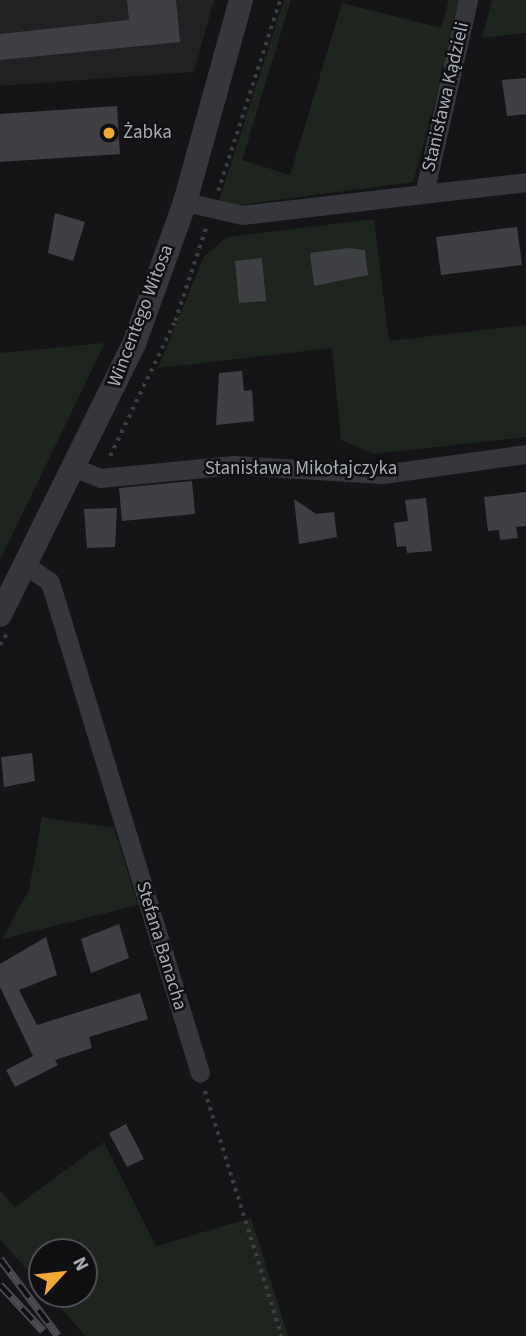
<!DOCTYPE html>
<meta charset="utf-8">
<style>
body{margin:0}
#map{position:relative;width:526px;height:1336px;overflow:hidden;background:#151517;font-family:"Source Sans 3",sans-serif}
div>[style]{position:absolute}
.built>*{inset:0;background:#212124}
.green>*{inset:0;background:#1d251e}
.building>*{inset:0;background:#3f4044}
.path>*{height:3.5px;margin-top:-1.75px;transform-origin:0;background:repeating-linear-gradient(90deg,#3c3e43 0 3.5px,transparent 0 8.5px)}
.minor>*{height:19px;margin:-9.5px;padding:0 9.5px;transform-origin:9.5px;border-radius:9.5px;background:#36373c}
.tertiary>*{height:24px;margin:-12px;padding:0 12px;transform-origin:12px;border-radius:12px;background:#36373c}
.rail>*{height:8px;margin-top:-4px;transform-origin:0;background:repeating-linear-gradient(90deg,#101012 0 16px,#494b51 0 32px);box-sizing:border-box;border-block:2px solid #494b51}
.dots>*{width:19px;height:19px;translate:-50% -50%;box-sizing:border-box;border:4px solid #101012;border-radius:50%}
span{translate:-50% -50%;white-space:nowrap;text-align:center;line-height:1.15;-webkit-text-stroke:5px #101012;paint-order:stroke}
.street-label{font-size:19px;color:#a7acb7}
.poi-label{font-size:19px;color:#a7acb7}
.left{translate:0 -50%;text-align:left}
.north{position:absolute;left:28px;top:1238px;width:70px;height:70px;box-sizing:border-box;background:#101012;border:2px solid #4c4e54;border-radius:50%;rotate:63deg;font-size:19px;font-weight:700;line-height:28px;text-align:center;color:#a7acb7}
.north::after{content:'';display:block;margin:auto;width:24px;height:32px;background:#f0aa33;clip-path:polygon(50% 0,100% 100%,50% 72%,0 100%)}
</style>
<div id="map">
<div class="built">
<div style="clip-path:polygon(0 0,214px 0,194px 72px,0 86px)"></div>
</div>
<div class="green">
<div style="clip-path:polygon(284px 0,291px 0,242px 160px,290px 175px,342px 3px,441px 28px,449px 0,463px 0,413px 182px,238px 205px,219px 200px)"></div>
<div style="clip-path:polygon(492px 0,526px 0,526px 33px,482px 38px)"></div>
<div style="clip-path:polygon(374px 219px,389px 341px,526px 325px,526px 437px,373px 454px,341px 440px,332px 348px,158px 368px,204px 256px,227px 237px)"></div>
<div style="clip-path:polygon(105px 343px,0 560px,0 353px)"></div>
<div style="clip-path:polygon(42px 817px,114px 828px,138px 905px,2px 939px,29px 890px)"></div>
<div style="clip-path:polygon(104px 1142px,156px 1246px,251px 1218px,288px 1336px,85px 1336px,49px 1294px,84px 1294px,84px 1252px,42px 1252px,42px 1287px,0 1239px,0 1191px,15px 1207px)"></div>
</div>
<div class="building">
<div style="clip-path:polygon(127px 0,176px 0,180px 42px,0 60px,0 34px,129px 20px)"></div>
<div style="clip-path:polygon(526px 78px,526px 114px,507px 116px,502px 80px)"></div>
<div style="clip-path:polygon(117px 106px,120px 154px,0 162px,0 114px)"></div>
<div style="clip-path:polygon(55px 213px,85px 222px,73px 261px,48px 253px)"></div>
<div style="clip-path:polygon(517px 227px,522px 265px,441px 275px,436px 237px)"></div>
<div style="clip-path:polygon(349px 248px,365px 250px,368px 275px,314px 286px,310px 253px)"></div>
<div style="clip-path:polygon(262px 258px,266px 301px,239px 303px,235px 261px)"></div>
<div style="clip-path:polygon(242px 371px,244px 391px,252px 390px,254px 421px,216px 425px,219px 373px)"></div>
<div style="clip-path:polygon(192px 481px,195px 514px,122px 521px,119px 488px)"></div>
<div style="clip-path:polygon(526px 492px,526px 526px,516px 527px,518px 538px,500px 540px,499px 530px,488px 531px,484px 497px)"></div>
<div style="clip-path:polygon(426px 498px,432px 551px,407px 553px,406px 546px,397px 547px,394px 523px,408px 521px,405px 500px)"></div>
<div style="clip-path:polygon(294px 499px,316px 514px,334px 512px,337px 537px,299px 544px)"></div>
<div style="clip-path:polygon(117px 508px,115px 547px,87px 548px,84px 509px)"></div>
<div style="clip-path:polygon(32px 753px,35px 781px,4px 787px,1px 757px)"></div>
<div style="clip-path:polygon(119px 924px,129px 958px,91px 973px,81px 939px)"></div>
<div style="clip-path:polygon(46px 937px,57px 975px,19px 990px,37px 1025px,140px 993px,148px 1019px,89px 1037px,92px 1048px,55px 1060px,58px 1065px,15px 1087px,6px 1070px,33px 1056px,0 987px,0 964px)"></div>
<div style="clip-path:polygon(126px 1124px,144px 1159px,127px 1167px,109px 1133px)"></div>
</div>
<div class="path">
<div style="left:218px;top:191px;width:201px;rotate:-72deg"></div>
<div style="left:110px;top:456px;width:150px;rotate:-64.3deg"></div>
<div style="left:175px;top:321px;width:101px;rotate:-71.6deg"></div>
<div style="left:0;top:645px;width:12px;rotate:-59deg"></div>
<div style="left:205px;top:1091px;width:257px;rotate:72.6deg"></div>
</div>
<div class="minor">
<div style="left:424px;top:194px;width:199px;rotate:-77.2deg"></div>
<div style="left:185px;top:202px;width:58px;rotate:12.8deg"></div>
<div style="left:242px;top:215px;width:286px;rotate:-6.6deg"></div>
<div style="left:77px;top:469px;width:25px;rotate:21deg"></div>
<div style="left:100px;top:478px;width:135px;rotate:-5.5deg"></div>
<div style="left:234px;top:465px;width:149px;rotate:3.5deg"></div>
<div style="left:383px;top:474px;width:144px;rotate:-8deg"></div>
<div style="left:27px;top:566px;width:28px;rotate:35deg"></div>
<div style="left:50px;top:582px;width:513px;rotate:73.01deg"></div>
</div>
<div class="tertiary">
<div style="left:0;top:615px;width:302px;rotate:-63.7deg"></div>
<div style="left:134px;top:344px;width:151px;rotate:-70.2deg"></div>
<div style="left:185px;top:202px;width:210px;rotate:-74.5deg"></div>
</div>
<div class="rail">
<div style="left:0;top:1259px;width:96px;rotate:53deg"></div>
<div style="left:0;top:1285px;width:63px;rotate:46.9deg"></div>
</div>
<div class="dots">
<div style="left:109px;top:133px;background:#f0aa33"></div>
</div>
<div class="street-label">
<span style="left:446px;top:97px;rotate:-77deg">Stanisława Kądzieli</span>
<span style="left:141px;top:316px;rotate:-69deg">Wincentego Witosa</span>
<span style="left:301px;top:469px">Stanisława Mikołajczyka</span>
<span style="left:161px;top:946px;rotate:73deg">Stefana Banacha</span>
</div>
<div class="poi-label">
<span class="left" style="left:123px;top:133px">Żabka</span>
</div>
<div class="north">N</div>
</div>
